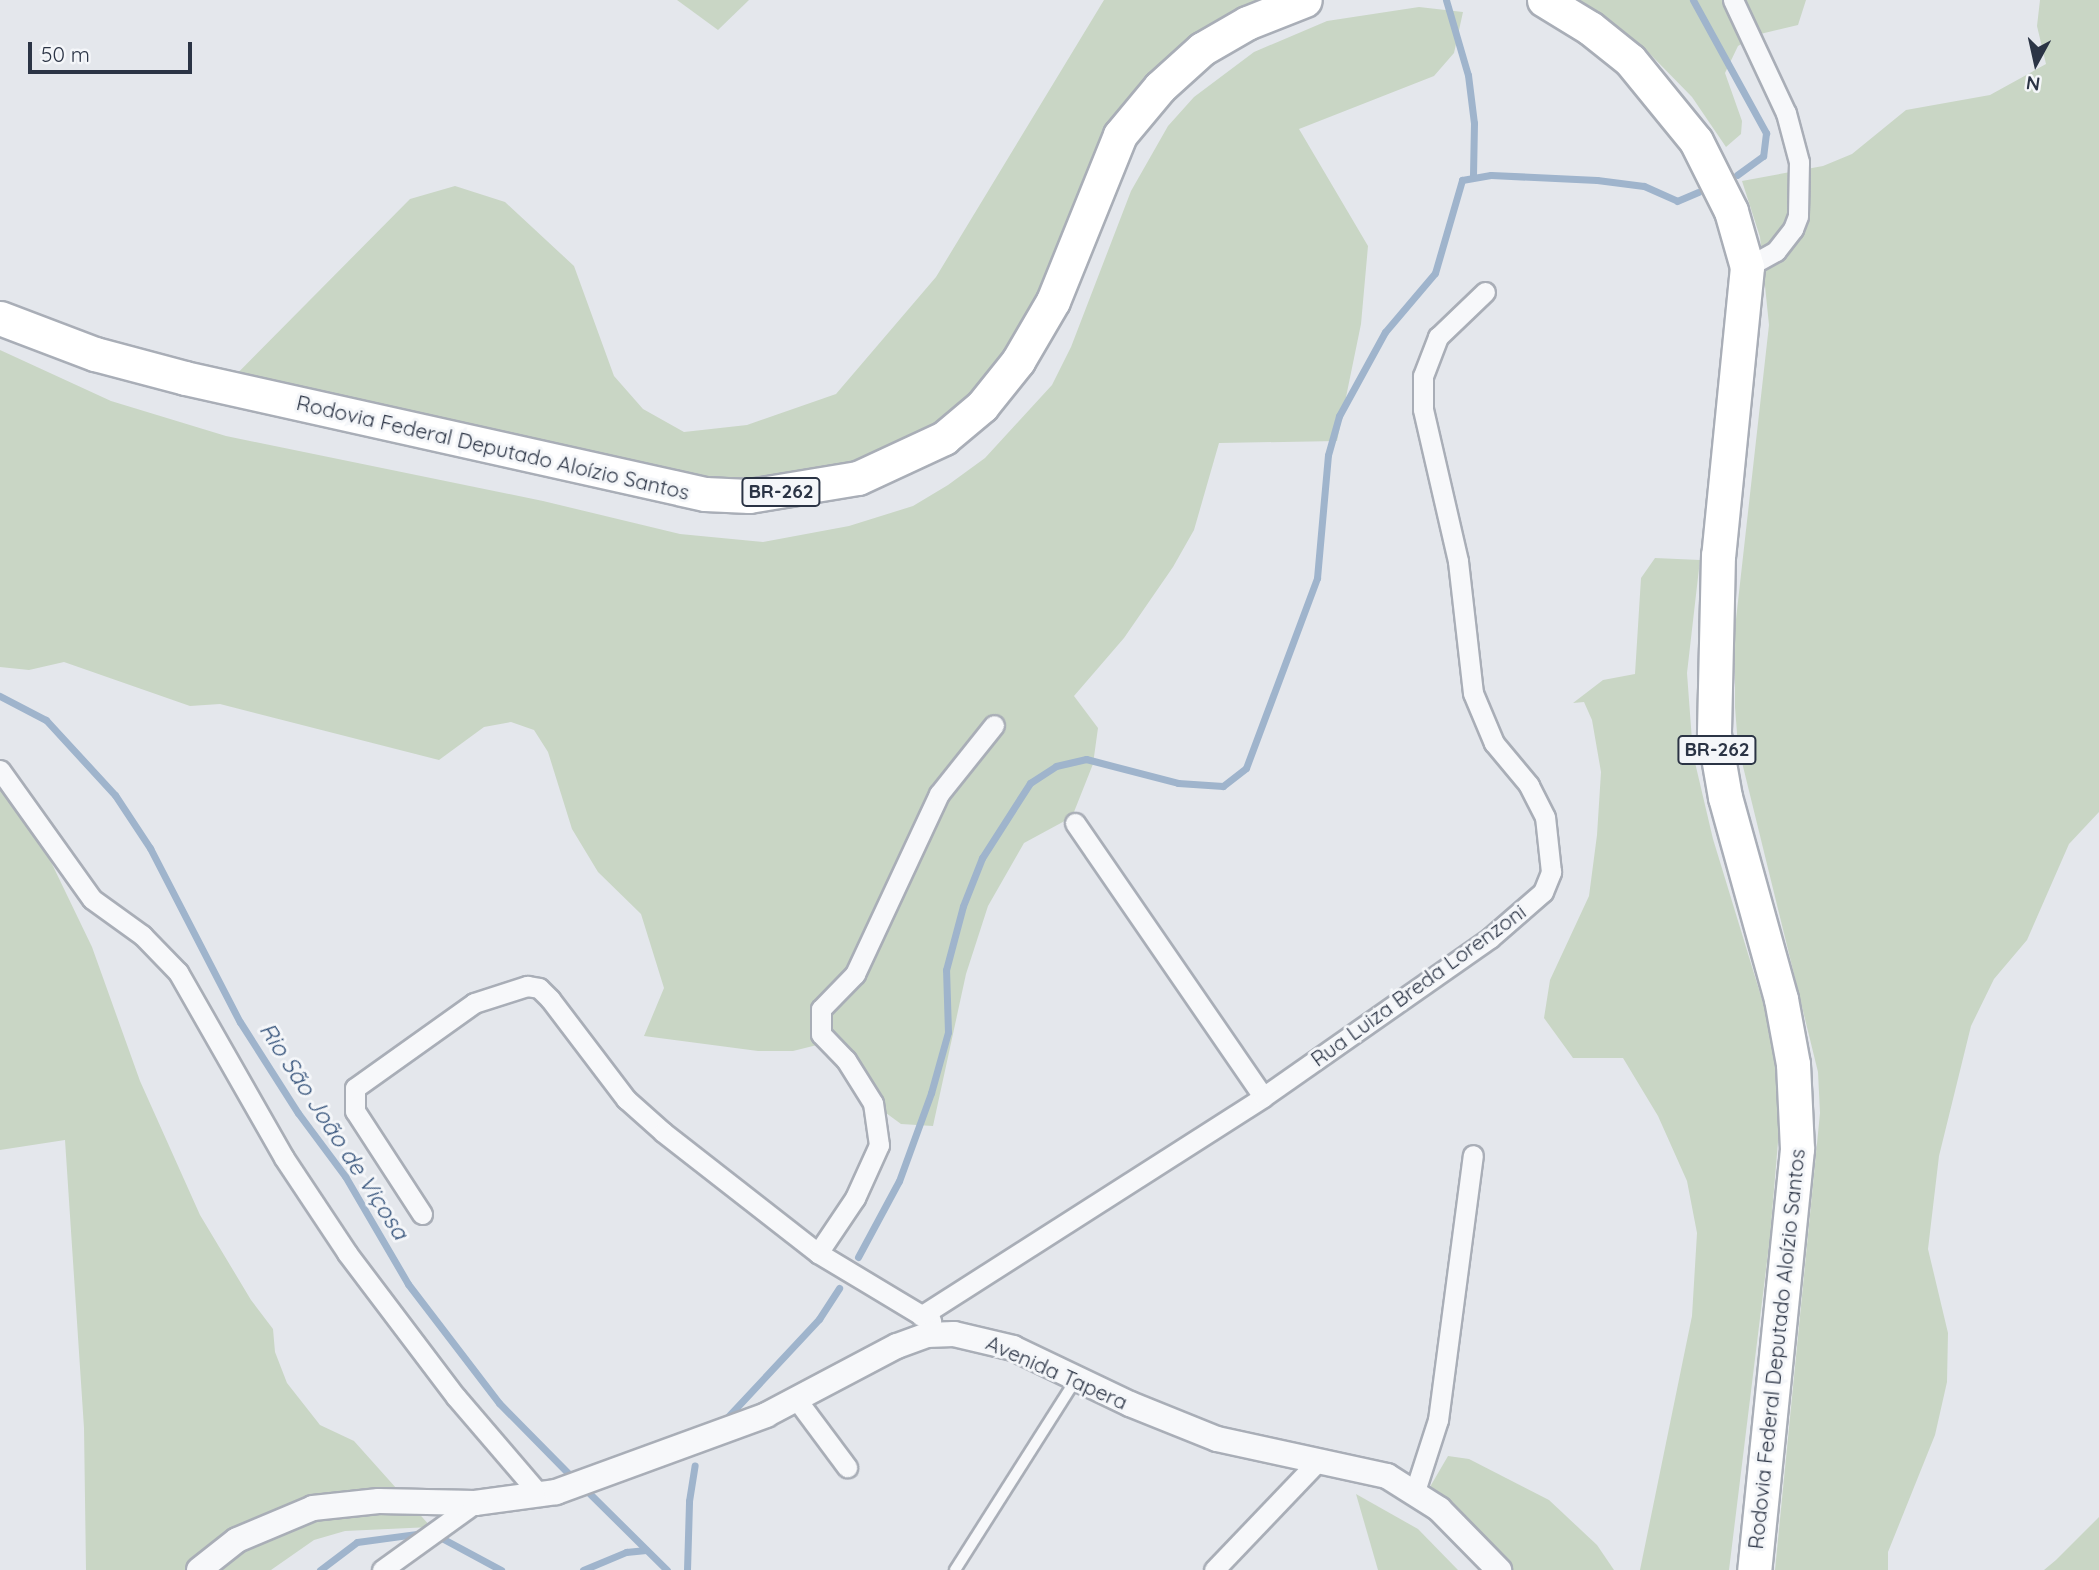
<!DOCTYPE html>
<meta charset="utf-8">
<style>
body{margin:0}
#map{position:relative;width:2099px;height:1570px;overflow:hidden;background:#e4e7ec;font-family:Quicksand,sans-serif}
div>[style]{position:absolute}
.green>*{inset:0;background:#c9d6c5}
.stream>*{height:7px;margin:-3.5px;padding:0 3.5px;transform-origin:3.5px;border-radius:3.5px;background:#9fb4cc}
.roads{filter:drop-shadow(2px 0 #a9aeb7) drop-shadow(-2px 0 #a9aeb7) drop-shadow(0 2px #a9aeb7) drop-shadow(0 -2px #a9aeb7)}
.service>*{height:10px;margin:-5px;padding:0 5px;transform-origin:5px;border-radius:5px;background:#f7f8fa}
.minor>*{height:19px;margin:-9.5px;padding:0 9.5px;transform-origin:9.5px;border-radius:9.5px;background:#f7f8fa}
.tertiary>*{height:24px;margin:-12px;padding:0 12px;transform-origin:12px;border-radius:12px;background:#f7f8fa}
.trunk>*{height:33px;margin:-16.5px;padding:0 16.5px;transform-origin:16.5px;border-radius:16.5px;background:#fff}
span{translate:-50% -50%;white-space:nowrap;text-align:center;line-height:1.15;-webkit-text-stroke:6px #f4f6f9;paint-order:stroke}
.shield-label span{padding:2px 5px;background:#f4f6f9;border:2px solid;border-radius:5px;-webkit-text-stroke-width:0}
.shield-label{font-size:19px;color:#2b3445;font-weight:700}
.street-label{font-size:21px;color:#2b3445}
.water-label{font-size:23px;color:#34527a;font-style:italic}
.north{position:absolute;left:2001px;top:28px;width:70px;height:70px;-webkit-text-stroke:5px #f4f6f9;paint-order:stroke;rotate:188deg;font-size:19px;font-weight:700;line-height:28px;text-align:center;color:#2b3445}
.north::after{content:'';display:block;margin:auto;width:24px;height:32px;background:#2b3445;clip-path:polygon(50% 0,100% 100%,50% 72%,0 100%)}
.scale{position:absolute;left:28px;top:42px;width:164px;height:32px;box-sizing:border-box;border:4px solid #2b3445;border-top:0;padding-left:9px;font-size:21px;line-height:24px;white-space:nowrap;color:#2b3445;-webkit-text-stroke:5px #f4f6f9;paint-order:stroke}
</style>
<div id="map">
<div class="green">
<div style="clip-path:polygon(677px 0,749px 0,718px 30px)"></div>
<div style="clip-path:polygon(1104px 0,1268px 0,1161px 78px,1033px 339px,982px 408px,805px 498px,215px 396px,410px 199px,455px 186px,505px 202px,574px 266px,614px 376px,643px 409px,684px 432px,747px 425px,836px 394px,936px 277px)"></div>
<div style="clip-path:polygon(1568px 0,1806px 0,1798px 25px,1756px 35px,1738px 46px,1725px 73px,1742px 121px,1741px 134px,1726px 147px,1692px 97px,1649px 53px)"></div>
<div style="clip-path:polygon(2040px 0,2099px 0,2099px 812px,2069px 844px,2027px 940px,1994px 979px,1971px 1026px,1939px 1156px,1928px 1249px,1948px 1333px,1947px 1382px,1935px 1435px,1888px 1552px,1888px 1570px,1775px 1570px,1820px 1113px,1818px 1072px,1738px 746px,1735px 707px,1735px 628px,1769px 325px,1760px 237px,1742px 181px,1823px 166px,1852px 154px,1906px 110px,1990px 95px,2046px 64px,2037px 26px)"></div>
<div style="clip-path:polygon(1419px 7px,1463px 12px,1454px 53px,1434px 76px,1299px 129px,1368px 246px,1361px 324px,1337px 441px,1219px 443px,1194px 530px,1173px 567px,1124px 638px,1074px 696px,1098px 728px,1093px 764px,1072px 817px,1024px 843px,988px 906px,966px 974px,933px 1126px,901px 1124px,871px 1102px,837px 1040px,793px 1051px,758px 1051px,644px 1036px,664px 988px,641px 914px,598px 872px,572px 829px,548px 752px,534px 730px,511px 722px,484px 727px,439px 760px,220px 704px,190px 706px,64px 662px,29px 670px,0 667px,0 350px,111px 401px,226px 436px,543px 501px,680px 534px,763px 542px,849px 526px,913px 506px,948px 485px,985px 458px,1052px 385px,1071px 347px,1131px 191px,1168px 126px,1194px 97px,1254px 52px,1327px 21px)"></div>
<div style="clip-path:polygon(1655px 558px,1700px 560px,1687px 673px,1693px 754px,1713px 839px,1771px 1029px,1781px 1106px,1770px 1237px,1729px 1570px,1640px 1570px,1692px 1316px,1697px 1233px,1687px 1181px,1658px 1116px,1623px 1058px,1573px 1058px,1544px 1018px,1550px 980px,1589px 896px,1597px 835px,1601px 772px,1592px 720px,1584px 702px,1573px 703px,1603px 680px,1635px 674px,1641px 578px)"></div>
<div style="clip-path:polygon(0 776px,26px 810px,92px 947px,140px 1081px,200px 1215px,251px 1300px,273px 1329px,275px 1352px,287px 1383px,320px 1425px,354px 1441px,431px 1527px,345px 1531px,314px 1540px,271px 1570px,86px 1570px,84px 1428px,65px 1140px,0 1150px)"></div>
<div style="clip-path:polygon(1448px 1456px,1469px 1459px,1549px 1500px,1597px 1545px,1614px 1570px,1507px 1570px,1427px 1492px)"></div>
<div style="clip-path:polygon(1356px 1494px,1418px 1529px,1458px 1570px,1378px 1570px)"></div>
<div style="clip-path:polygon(2099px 1517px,2099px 1570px,2044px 1570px,2056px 1560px)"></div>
</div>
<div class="stream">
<div style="left:1446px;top:0;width:78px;rotate:73.7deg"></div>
<div style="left:1468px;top:75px;width:48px;rotate:82.9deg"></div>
<div style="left:1474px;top:123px;width:53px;rotate:91.1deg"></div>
<div style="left:1693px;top:0;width:152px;rotate:61.2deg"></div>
<div style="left:1766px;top:133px;width:23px;rotate:97deg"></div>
<div style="left:1763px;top:156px;width:32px;rotate:144deg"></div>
<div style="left:0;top:696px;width:52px;rotate:27.6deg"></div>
<div style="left:46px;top:720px;width:102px;rotate:47.4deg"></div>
<div style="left:115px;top:795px;width:64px;rotate:56.6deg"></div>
<div style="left:150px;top:848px;width:196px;rotate:62.7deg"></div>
<div style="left:240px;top:1022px;width:108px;rotate:57.5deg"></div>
<div style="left:298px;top:1113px;width:79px;rotate:53.3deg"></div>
<div style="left:345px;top:1176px;width:125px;rotate:59.7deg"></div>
<div style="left:408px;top:1284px;width:150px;rotate:52.6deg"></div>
<div style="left:499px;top:1403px;width:107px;rotate:45.4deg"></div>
<div style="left:858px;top:1257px;width:86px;rotate:-61.7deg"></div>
<div style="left:899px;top:1181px;width:94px;rotate:-70deg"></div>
<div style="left:931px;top:1093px;width:63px;rotate:-74.4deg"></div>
<div style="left:948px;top:1032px;width:62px;rotate:-91.8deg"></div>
<div style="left:946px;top:970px;width:66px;rotate:-75.1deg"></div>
<div style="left:963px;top:906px;width:52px;rotate:-68.4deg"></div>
<div style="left:982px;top:858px;width:89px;rotate:-57.4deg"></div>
<div style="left:1030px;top:783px;width:31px;rotate:-33deg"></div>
<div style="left:1056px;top:766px;width:31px;rotate:-13deg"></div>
<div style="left:1086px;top:759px;width:95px;rotate:14.6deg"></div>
<div style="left:1178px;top:783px;width:45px;rotate:3.8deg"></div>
<div style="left:1223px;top:786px;width:29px;rotate:-38deg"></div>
<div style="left:1246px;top:768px;width:203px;rotate:-69.5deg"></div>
<div style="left:1317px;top:578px;width:123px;rotate:-84.9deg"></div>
<div style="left:1328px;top:455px;width:41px;rotate:-74.2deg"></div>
<div style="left:1339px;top:416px;width:96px;rotate:-61.3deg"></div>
<div style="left:1385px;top:332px;width:77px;rotate:-49.7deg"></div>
<div style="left:1435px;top:273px;width:97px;rotate:-73.8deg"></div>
<div style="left:1462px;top:180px;width:29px;rotate:-10deg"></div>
<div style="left:1491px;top:175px;width:106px;rotate:2.7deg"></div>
<div style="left:1597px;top:180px;width:47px;rotate:7.3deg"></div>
<div style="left:1644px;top:186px;width:36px;rotate:24deg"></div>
<div style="left:1677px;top:201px;width:23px;rotate:-23deg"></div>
<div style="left:723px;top:1422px;width:141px;rotate:-47deg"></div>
<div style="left:819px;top:1319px;width:37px;rotate:-57deg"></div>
<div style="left:583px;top:1487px;width:118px;rotate:44.7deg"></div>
<div style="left:436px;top:1535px;width:74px;rotate:28.3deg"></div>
<div style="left:320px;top:1570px;width:46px;rotate:-37.1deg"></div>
<div style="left:357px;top:1542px;width:68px;rotate:-7.7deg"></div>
<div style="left:583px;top:1570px;width:47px;rotate:-22.7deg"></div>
<div style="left:626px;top:1552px;width:20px;rotate:-6deg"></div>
<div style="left:687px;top:1570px;width:69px;rotate:-88.3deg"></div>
<div style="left:689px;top:1501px;width:36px;rotate:-81deg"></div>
</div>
<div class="roads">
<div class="service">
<div style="left:955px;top:1570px;width:227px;rotate:-57.6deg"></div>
</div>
<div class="minor">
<div style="left:1733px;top:0;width:125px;rotate:64.9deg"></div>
<div style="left:1786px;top:113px;width:51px;rotate:75.1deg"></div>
<div style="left:1799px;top:162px;width:54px;rotate:91.1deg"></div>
<div style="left:1798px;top:216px;width:14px;rotate:111deg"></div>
<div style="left:1793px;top:229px;width:28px;rotate:128deg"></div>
<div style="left:1776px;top:251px;width:33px;rotate:151deg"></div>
<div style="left:0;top:770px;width:158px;rotate:54.5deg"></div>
<div style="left:92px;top:899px;width:62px;rotate:35.8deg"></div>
<div style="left:142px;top:935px;width:52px;rotate:45.8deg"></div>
<div style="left:178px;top:972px;width:214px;rotate:60.3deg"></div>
<div style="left:284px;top:1158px;width:114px;rotate:56.4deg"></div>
<div style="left:347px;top:1253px;width:181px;rotate:52.9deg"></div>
<div style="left:456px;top:1397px;width:130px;rotate:49.4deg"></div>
<div style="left:1075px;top:823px;width:332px;rotate:55.5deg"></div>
<div style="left:422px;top:1214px;width:123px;rotate:-123deg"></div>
<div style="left:355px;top:1111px;width:23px;rotate:-90deg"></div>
<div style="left:355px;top:1088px;width:146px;rotate:-35.5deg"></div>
<div style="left:474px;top:1003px;width:56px;rotate:-17.8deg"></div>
<div style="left:527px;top:986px;width:12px;rotate:9deg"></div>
<div style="left:539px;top:988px;width:16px;rotate:45deg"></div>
<div style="left:550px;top:999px;width:126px;rotate:52.8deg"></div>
<div style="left:626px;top:1099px;width:50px;rotate:41.7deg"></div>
<div style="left:663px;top:1132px;width:197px;rotate:38deg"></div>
<div style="left:818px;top:1253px;width:132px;rotate:31deg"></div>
<div style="left:818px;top:1253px;width:66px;rotate:-56.1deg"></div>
<div style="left:855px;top:1198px;width:58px;rotate:-65.6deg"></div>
<div style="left:879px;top:1145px;width:42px;rotate:-98.1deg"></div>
<div style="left:873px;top:1103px;width:51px;rotate:-122.1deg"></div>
<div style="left:846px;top:1060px;width:36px;rotate:-134deg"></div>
<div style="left:821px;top:1034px;width:25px;rotate:-90deg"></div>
<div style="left:821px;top:1009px;width:49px;rotate:-45.8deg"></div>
<div style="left:855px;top:974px;width:199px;rotate:-65deg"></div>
<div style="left:939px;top:794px;width:88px;rotate:-51.4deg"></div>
<div style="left:921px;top:1316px;width:406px;rotate:-32.6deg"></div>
<div style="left:1263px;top:1097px;width:277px;rotate:-35deg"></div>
<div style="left:1490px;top:938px;width:70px;rotate:-41deg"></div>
<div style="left:1543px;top:892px;width:22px;rotate:-68deg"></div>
<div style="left:1551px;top:872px;width:55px;rotate:-96.2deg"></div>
<div style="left:1545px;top:817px;width:36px;rotate:-117deg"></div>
<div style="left:1529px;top:785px;width:55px;rotate:-129.8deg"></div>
<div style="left:1494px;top:743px;width:54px;rotate:-112.8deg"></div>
<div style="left:1473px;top:693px;width:133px;rotate:-96.5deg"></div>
<div style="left:1458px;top:561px;width:156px;rotate:-103deg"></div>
<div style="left:1423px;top:409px;width:33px;rotate:-90deg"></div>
<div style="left:1423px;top:376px;width:42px;rotate:-69deg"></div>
<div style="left:1438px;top:337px;width:65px;rotate:-43.8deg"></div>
<div style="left:797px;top:1400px;width:84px;rotate:53.3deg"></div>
<div style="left:1415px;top:1491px;width:75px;rotate:-72.1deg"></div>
<div style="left:1438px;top:1420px;width:267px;rotate:-82.5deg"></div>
<div style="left:382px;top:1570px;width:115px;rotate:-35.8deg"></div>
<div style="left:1214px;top:1570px;width:153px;rotate:-46.3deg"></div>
</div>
<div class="tertiary">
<div style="left:199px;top:1570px;width:48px;rotate:-38.3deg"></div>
<div style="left:237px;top:1540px;width:82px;rotate:-22.8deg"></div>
<div style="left:313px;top:1508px;width:66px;rotate:-6.1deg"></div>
<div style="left:379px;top:1501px;width:96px;rotate:1.2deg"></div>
<div style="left:475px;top:1503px;width:82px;rotate:-7.7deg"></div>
<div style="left:556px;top:1492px;width:224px;rotate:-20.1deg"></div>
<div style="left:766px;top:1415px;width:148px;rotate:-27.8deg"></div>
<div style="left:897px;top:1346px;width:32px;rotate:-20deg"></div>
<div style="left:927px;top:1335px;width:27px;rotate:-2deg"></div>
<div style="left:954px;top:1334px;width:61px;rotate:13.3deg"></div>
<div style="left:1013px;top:1348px;width:130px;rotate:25.6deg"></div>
<div style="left:1130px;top:1404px;width:94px;rotate:21.9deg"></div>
<div style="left:1217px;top:1439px;width:174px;rotate:12.3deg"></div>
<div style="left:1387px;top:1476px;width:62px;rotate:32.4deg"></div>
<div style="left:1439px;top:1509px;width:86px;rotate:45.5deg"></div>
</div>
<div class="trunk">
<div style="left:1544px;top:0;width:54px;rotate:31.3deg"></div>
<div style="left:1590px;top:28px;width:51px;rotate:38.7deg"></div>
<div style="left:1630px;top:60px;width:104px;rotate:50.8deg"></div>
<div style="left:1696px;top:141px;width:78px;rotate:63.4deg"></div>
<div style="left:1731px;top:211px;width:58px;rotate:74.1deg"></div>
<div style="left:1747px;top:267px;width:289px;rotate:95.7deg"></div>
<div style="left:1718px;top:555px;width:179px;rotate:91.3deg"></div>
<div style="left:1714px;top:734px;width:64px;rotate:80.1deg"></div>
<div style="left:1725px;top:797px;width:210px;rotate:74.5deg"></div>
<div style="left:1781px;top:999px;width:66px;rotate:79.5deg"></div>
<div style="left:1793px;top:1064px;width:85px;rotate:87.3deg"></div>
<div style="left:1797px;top:1149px;width:423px;rotate:95.8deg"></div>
<div style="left:0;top:318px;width:102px;rotate:20.8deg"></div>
<div style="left:95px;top:354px;width:93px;rotate:14.9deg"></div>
<div style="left:185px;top:378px;width:533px;rotate:12.58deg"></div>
<div style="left:705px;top:494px;width:44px;rotate:2.6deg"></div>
<div style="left:749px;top:496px;width:110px;rotate:-9.4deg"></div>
<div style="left:858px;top:478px;width:95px;rotate:-24.9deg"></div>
<div style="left:944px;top:438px;width:50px;rotate:-40.1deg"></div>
<div style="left:982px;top:406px;width:58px;rotate:-51.3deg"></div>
<div style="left:1018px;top:361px;width:69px;rotate:-59.7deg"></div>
<div style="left:1053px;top:301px;width:179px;rotate:-68deg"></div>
<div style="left:1120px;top:135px;width:62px;rotate:-50.2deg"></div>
<div style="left:1160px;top:87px;width:57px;rotate:-42.1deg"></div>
<div style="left:1202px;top:49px;width:52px;rotate:-30deg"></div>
<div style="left:1247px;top:23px;width:62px;rotate:-21.6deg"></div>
</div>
</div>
<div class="shield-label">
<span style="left:781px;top:492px">BR-262</span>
<span style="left:1717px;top:750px">BR-262</span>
</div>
<div class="street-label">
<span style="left:493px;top:447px;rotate:13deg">Rodovia Federal Deputado Aloízio Santos</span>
<span style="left:1418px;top:985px;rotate:-36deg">Rua Luiza Breda Lorenzoni</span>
<span style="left:1776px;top:1349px;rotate:-84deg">Rodovia Federal Deputado Aloízio Santos</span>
<span style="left:1057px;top:1372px;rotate:24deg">Avenida Tapera</span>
</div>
<div class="water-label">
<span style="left:334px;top:1131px;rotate:57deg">Rio São João de Viçosa</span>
</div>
<div class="north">N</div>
<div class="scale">50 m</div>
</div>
